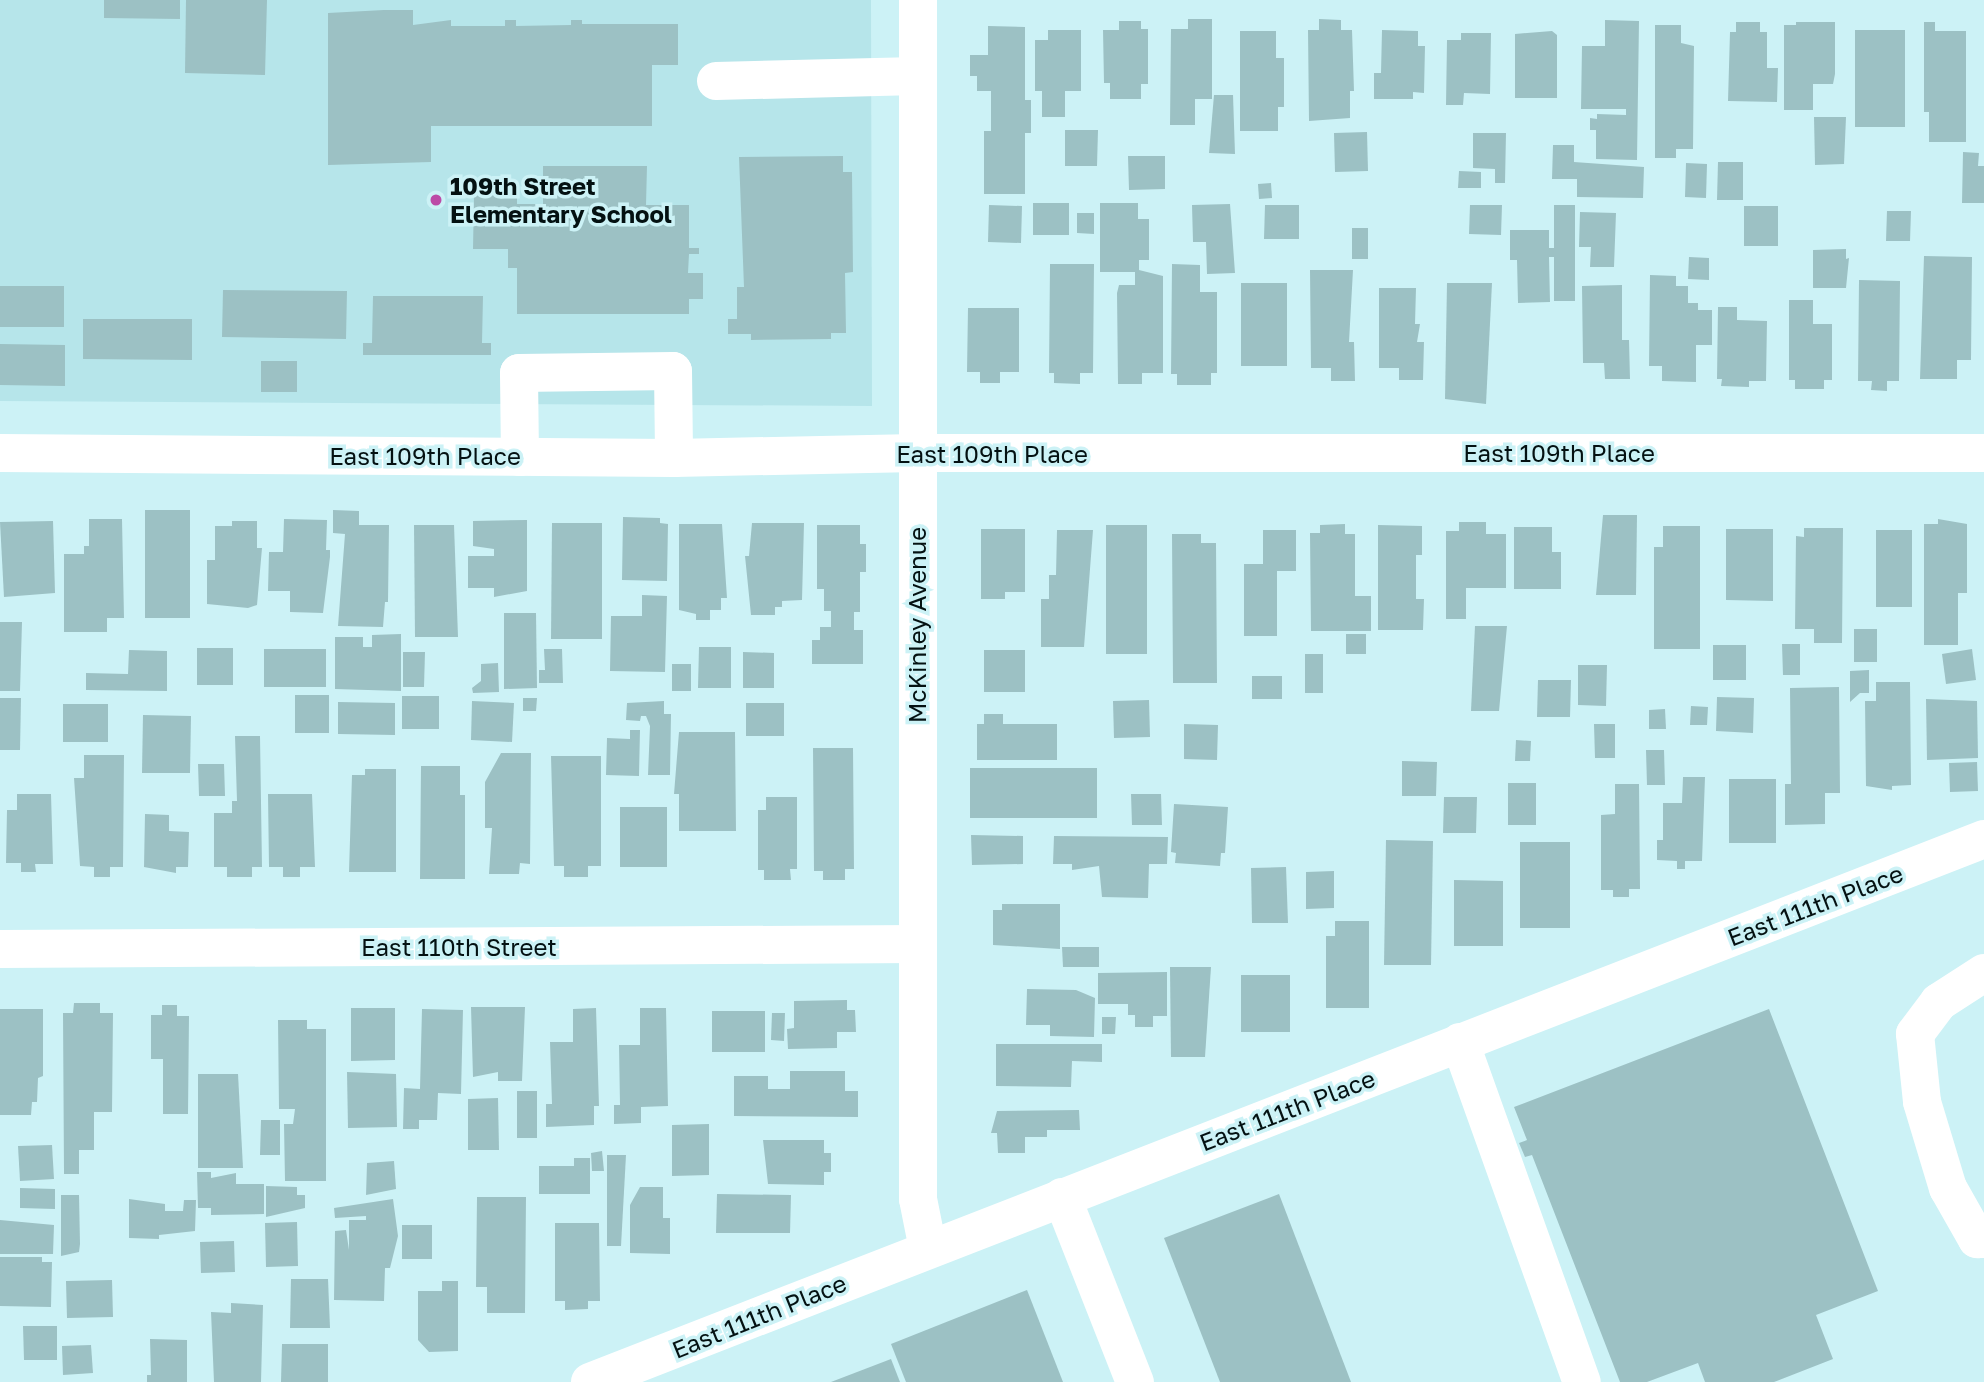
<!DOCTYPE html>
<style>
body{margin:0}
#map{position:relative;width:1984px;height:1382px;overflow:hidden;background:#ccf2f6;font-family:"Golos Text",sans-serif}
div>[style]{position:absolute}
.built>*{inset:0;background:#b6e5ea}
.building>*{inset:0;background:#9cc1c4}
.minor>*{height:38px;margin:-19px;padding:0 19px;transform-origin:19px;border-radius:19px;background:#fff}
.dots>*{width:19px;height:19px;translate:-50% -50%;box-sizing:border-box;border:4px solid #ccf2f6;border-radius:50%}
span{translate:-50% -50%;white-space:nowrap;text-align:center;line-height:1.15;-webkit-text-stroke:7px #ccf2f6;paint-order:stroke}
.poi-label{font-size:24px;color:#041112;font-weight:700}
.left{translate:0 -50%;text-align:left}
.street-label{font-size:24px;color:#041112}
</style>
<div id="map">
<div class="built">
<div style="clip-path:polygon(0 0,871px 0,872px 406px,0 401px)"></div>
</div>
<div class="building">
<div style="clip-path:polygon(104px 0,180px 0,180px 19px,104px 18px)"></div>
<div style="clip-path:polygon(186px 0,267px 0,265px 75px,185px 73px)"></div>
<div style="clip-path:polygon(384px 10px,413px 10px,413px 25px,451px 20px,451px 26px,505px 26px,505px 20px,516px 20px,516px 26px,571px 25px,571px 20px,582px 20px,582px 24px,678px 24px,678px 65px,652px 65px,652px 126px,431px 126px,431px 162px,328px 165px,328px 13px)"></div>
<div style="clip-path:polygon(1188px 19px,1212px 19px,1212px 99px,1195px 99px,1195px 125px,1170px 125px,1171px 29px,1188px 29px)"></div>
<div style="clip-path:polygon(1319px 19px,1341px 20px,1341px 30px,1352px 30px,1354px 91px,1350px 91px,1350px 118px,1309px 121px,1308px 30px,1319px 30px)"></div>
<div style="clip-path:polygon(1605px 20px,1639px 21px,1637px 160px,1596px 159px,1596px 130px,1590px 130px,1590px 118px,1597px 119px,1597px 114px,1626px 115px,1626px 109px,1581px 109px,1582px 46px,1605px 46px)"></div>
<div style="clip-path:polygon(1119px 21px,1141px 21px,1141px 29px,1148px 29px,1148px 84px,1141px 84px,1141px 99px,1110px 99px,1110px 83px,1104px 83px,1103px 30px,1119px 30px)"></div>
<div style="clip-path:polygon(1736px 22px,1760px 22px,1760px 32px,1767px 32px,1767px 68px,1778px 68px,1777px 102px,1728px 101px,1730px 32px,1736px 32px)"></div>
<div style="clip-path:polygon(1796px 22px,1835px 22px,1835px 74px,1833px 84px,1813px 84px,1813px 110px,1784px 110px,1784px 25px,1796px 25px)"></div>
<div style="clip-path:polygon(1924px 22px,1935px 22px,1935px 31px,1966px 31px,1966px 142px,1929px 142px,1929px 112px,1924px 112px)"></div>
<div style="clip-path:polygon(1655px 25px,1681px 25px,1681px 43px,1694px 46px,1693px 149px,1676px 149px,1676px 158px,1655px 158px)"></div>
<div style="clip-path:polygon(988px 26px,1025px 27px,1025px 100px,1031px 100px,1031px 133px,1025px 133px,1025px 194px,984px 194px,984px 131px,991px 131px,991px 91px,977px 91px,977px 76px,970px 76px,970px 55px,988px 55px)"></div>
<div style="clip-path:polygon(1048px 30px,1081px 30px,1081px 91px,1065px 91px,1065px 117px,1042px 117px,1042px 91px,1035px 91px,1035px 40px,1048px 40px)"></div>
<div style="clip-path:polygon(1382px 30px,1418px 31px,1418px 46px,1425px 46px,1424px 93px,1413px 92px,1413px 99px,1374px 99px,1374px 73px,1381px 73px)"></div>
<div style="clip-path:polygon(1855px 30px,1905px 30px,1905px 127px,1855px 127px)"></div>
<div style="clip-path:polygon(1240px 31px,1276px 31px,1276px 58px,1284px 58px,1284px 107px,1278px 107px,1278px 131px,1240px 131px)"></div>
<div style="clip-path:polygon(1552px 31px,1557px 35px,1557px 98px,1515px 98px,1515px 34px)"></div>
<div style="clip-path:polygon(1461px 33px,1491px 33px,1490px 94px,1464px 93px,1463px 105px,1446px 105px,1447px 40px,1461px 40px)"></div>
<div style="clip-path:polygon(1214px 95px,1233px 95px,1235px 154px,1209px 153px)"></div>
<div style="clip-path:polygon(1814px 117px,1846px 117px,1844px 164px,1815px 165px)"></div>
<div style="clip-path:polygon(1065px 130px,1098px 130px,1097px 166px,1065px 166px)"></div>
<div style="clip-path:polygon(1367px 132px,1368px 171px,1335px 172px,1334px 133px)"></div>
<div style="clip-path:polygon(1473px 133px,1506px 133px,1505px 183px,1495px 183px,1495px 169px,1473px 168px)"></div>
<div style="clip-path:polygon(1553px 145px,1574px 145px,1574px 162px,1644px 167px,1643px 198px,1577px 197px,1577px 179px,1552px 179px)"></div>
<div style="clip-path:polygon(1963px 152px,1979px 153px,1978px 166px,1984px 166px,1984px 203px,1962px 203px)"></div>
<div style="clip-path:polygon(843px 156px,843px 172px,852px 172px,853px 272px,845px 273px,846px 333px,831px 333px,831px 339px,751px 340px,751px 334px,728px 334px,728px 319px,737px 319px,737px 287px,744px 287px,739px 157px)"></div>
<div style="clip-path:polygon(1128px 156px,1165px 156px,1165px 189px,1129px 190px)"></div>
<div style="clip-path:polygon(1718px 162px,1743px 162px,1743px 200px,1717px 200px)"></div>
<div style="clip-path:polygon(1686px 163px,1707px 164px,1706px 198px,1685px 197px)"></div>
<div style="clip-path:polygon(543px 166px,647px 166px,646px 205px,689px 205px,689px 248px,699px 248px,699px 254px,689px 254px,688px 273px,703px 273px,703px 299px,689px 299px,689px 314px,517px 314px,517px 268px,508px 268px,508px 249px,473px 249px,474px 195px,517px 195px,517px 204px,543px 204px)"></div>
<div style="clip-path:polygon(1459px 171px,1481px 172px,1481px 188px,1458px 188px)"></div>
<div style="clip-path:polygon(1271px 183px,1272px 198px,1259px 199px,1258px 184px)"></div>
<div style="clip-path:polygon(1033px 203px,1069px 203px,1069px 235px,1033px 235px)"></div>
<div style="clip-path:polygon(1100px 203px,1138px 203px,1138px 219px,1149px 219px,1149px 260px,1139px 260px,1139px 270px,1163px 276px,1163px 373px,1142px 373px,1142px 384px,1118px 384px,1117px 293px,1119px 285px,1135px 285px,1135px 272px,1100px 272px)"></div>
<div style="clip-path:polygon(1230px 204px,1235px 273px,1207px 274px,1206px 242px,1193px 242px,1192px 205px)"></div>
<div style="clip-path:polygon(989px 205px,1022px 206px,1021px 243px,988px 242px)"></div>
<div style="clip-path:polygon(1265px 205px,1299px 205px,1299px 239px,1264px 239px)"></div>
<div style="clip-path:polygon(1470px 205px,1502px 205px,1501px 235px,1469px 234px)"></div>
<div style="clip-path:polygon(1554px 205px,1575px 205px,1575px 301px,1554px 301px)"></div>
<div style="clip-path:polygon(1744px 206px,1778px 206px,1778px 246px,1744px 246px)"></div>
<div style="clip-path:polygon(1887px 211px,1911px 211px,1910px 241px,1886px 241px)"></div>
<div style="clip-path:polygon(1580px 212px,1616px 213px,1614px 267px,1590px 267px,1591px 247px,1579px 247px)"></div>
<div style="clip-path:polygon(1077px 213px,1094px 213px,1094px 234px,1077px 233px)"></div>
<div style="clip-path:polygon(1352px 228px,1368px 228px,1368px 259px,1352px 259px)"></div>
<div style="clip-path:polygon(1510px 230px,1549px 230px,1549px 248px,1554px 248px,1554px 257px,1549px 257px,1550px 302px,1518px 303px,1517px 260px,1510px 260px)"></div>
<div style="clip-path:polygon(1846px 249px,1846px 259px,1849px 258px,1846px 288px,1813px 288px,1813px 250px)"></div>
<div style="clip-path:polygon(1924px 256px,1972px 257px,1971px 360px,1957px 360px,1957px 379px,1920px 379px)"></div>
<div style="clip-path:polygon(1689px 257px,1709px 258px,1709px 280px,1688px 279px)"></div>
<div style="clip-path:polygon(1050px 264px,1094px 264px,1093px 373px,1080px 373px,1080px 384px,1054px 383px,1054px 373px,1049px 373px)"></div>
<div style="clip-path:polygon(1172px 264px,1200px 265px,1200px 292px,1217px 292px,1217px 373px,1211px 373px,1211px 385px,1177px 385px,1177px 374px,1171px 374px)"></div>
<div style="clip-path:polygon(1310px 270px,1353px 270px,1349px 342px,1354px 342px,1355px 381px,1331px 381px,1331px 368px,1311px 368px)"></div>
<div style="clip-path:polygon(1650px 275px,1676px 276px,1676px 286px,1688px 286px,1688px 303px,1698px 303px,1698px 310px,1712px 310px,1712px 345px,1696px 345px,1696px 382px,1662px 381px,1662px 366px,1649px 366px)"></div>
<div style="clip-path:polygon(1859px 280px,1900px 281px,1899px 381px,1887px 381px,1887px 391px,1871px 390px,1872px 381px,1858px 381px)"></div>
<div style="clip-path:polygon(1241px 283px,1287px 283px,1287px 366px,1241px 366px)"></div>
<div style="clip-path:polygon(1447px 283px,1492px 283px,1486px 404px,1445px 399px)"></div>
<div style="clip-path:polygon(1622px 285px,1622px 340px,1629px 340px,1630px 379px,1605px 379px,1604px 363px,1583px 363px,1582px 286px)"></div>
<div style="clip-path:polygon(0 286px,64px 286px,64px 327px,0 327px)"></div>
<div style="clip-path:polygon(1379px 288px,1416px 288px,1415px 324px,1420px 324px,1417px 342px,1424px 342px,1423px 380px,1399px 380px,1399px 368px,1379px 368px)"></div>
<div style="clip-path:polygon(223px 290px,347px 291px,346px 339px,222px 337px)"></div>
<div style="clip-path:polygon(373px 296px,483px 296px,482px 343px,491px 343px,491px 355px,363px 355px,363px 343px,372px 343px)"></div>
<div style="clip-path:polygon(1789px 300px,1813px 300px,1813px 324px,1832px 324px,1832px 380px,1824px 380px,1824px 389px,1795px 389px,1795px 380px,1789px 380px)"></div>
<div style="clip-path:polygon(1718px 307px,1737px 307px,1737px 320px,1767px 321px,1766px 381px,1749px 381px,1749px 387px,1721px 386px,1722px 379px,1717px 379px)"></div>
<div style="clip-path:polygon(968px 308px,1019px 308px,1019px 372px,1000px 372px,1000px 383px,980px 383px,980px 372px,967px 372px)"></div>
<div style="clip-path:polygon(83px 319px,192px 319px,192px 360px,83px 359px)"></div>
<div style="clip-path:polygon(0 344px,65px 345px,65px 386px,0 385px)"></div>
<div style="clip-path:polygon(261px 361px,297px 361px,297px 392px,261px 392px)"></div>
<div style="clip-path:polygon(145px 510px,190px 510px,190px 618px,145px 618px)"></div>
<div style="clip-path:polygon(333px 510px,359px 511px,359px 525px,389px 525px,388px 602px,385px 602px,383px 627px,338px 626px,345px 534px,333px 533px)"></div>
<div style="clip-path:polygon(1603px 515px,1637px 515px,1636px 595px,1596px 595px)"></div>
<div style="clip-path:polygon(623px 517px,660px 518px,660px 523px,668px 524px,667px 581px,622px 580px)"></div>
<div style="clip-path:polygon(89px 519px,122px 519px,124px 618px,107px 618px,107px 632px,64px 632px,64px 554px,84px 554px,84px 546px,89px 546px)"></div>
<div style="clip-path:polygon(284px 519px,327px 520px,326px 550px,330px 550px,330px 557px,323px 613px,290px 612px,290px 591px,268px 591px,269px 552px,283px 552px)"></div>
<div style="clip-path:polygon(1938px 519px,1967px 524px,1967px 593px,1958px 593px,1958px 645px,1924px 645px,1924px 524px,1938px 524px)"></div>
<div style="clip-path:polygon(527px 520px,527px 591px,494px 597px,494px 588px,468px 588px,468px 556px,494px 556px,494px 549px,473px 546px,473px 521px)"></div>
<div style="clip-path:polygon(53px 521px,55px 593px,4px 597px,0 522px)"></div>
<div style="clip-path:polygon(232px 521px,257px 521px,257px 548px,262px 548px,257px 605px,248px 608px,207px 604px,207px 560px,215px 560px,215px 526px,232px 526px)"></div>
<div style="clip-path:polygon(1459px 522px,1486px 522px,1486px 534px,1506px 534px,1506px 588px,1466px 588px,1466px 619px,1446px 619px,1446px 531px,1459px 531px)"></div>
<div style="clip-path:polygon(552px 523px,602px 523px,602px 639px,551px 639px)"></div>
<div style="clip-path:polygon(752px 523px,804px 523px,802px 600px,782px 601px,782px 607px,775px 607px,775px 615px,751px 615px,745px 556px,749px 556px)"></div>
<div style="clip-path:polygon(679px 524px,722px 524px,727px 598px,721px 598px,721px 610px,710px 610px,710px 620px,696px 620px,696px 614px,679px 610px)"></div>
<div style="clip-path:polygon(1345px 524px,1345px 534px,1355px 534px,1355px 596px,1371px 596px,1371px 631px,1311px 631px,1310px 533px,1320px 533px,1320px 525px)"></div>
<div style="clip-path:polygon(414px 525px,454px 525px,458px 637px,415px 637px)"></div>
<div style="clip-path:polygon(817px 525px,860px 525px,860px 544px,866px 544px,866px 572px,860px 572px,860px 612px,854px 612px,854px 630px,863px 630px,863px 664px,812px 664px,812px 640px,820px 640px,820px 627px,831px 627px,831px 611px,824px 611px,824px 589px,817px 589px)"></div>
<div style="clip-path:polygon(1106px 525px,1147px 525px,1147px 654px,1106px 654px)"></div>
<div style="clip-path:polygon(1378px 525px,1422px 526px,1422px 555px,1416px 555px,1416px 599px,1424px 599px,1423px 630px,1378px 630px)"></div>
<div style="clip-path:polygon(1663px 526px,1700px 526px,1700px 649px,1654px 649px,1654px 547px,1663px 547px)"></div>
<div style="clip-path:polygon(1514px 527px,1552px 527px,1552px 552px,1561px 552px,1561px 589px,1514px 589px)"></div>
<div style="clip-path:polygon(1804px 528px,1843px 528px,1842px 643px,1814px 643px,1814px 629px,1795px 629px,1796px 536px,1804px 537px)"></div>
<div style="clip-path:polygon(981px 529px,1025px 529px,1025px 592px,1005px 592px,1005px 599px,981px 599px)"></div>
<div style="clip-path:polygon(1726px 529px,1773px 529px,1773px 601px,1726px 600px)"></div>
<div style="clip-path:polygon(1057px 530px,1093px 530px,1084px 647px,1041px 647px,1041px 599px,1049px 599px,1049px 575px,1056px 575px)"></div>
<div style="clip-path:polygon(1263px 530px,1296px 530px,1296px 571px,1277px 571px,1277px 636px,1244px 636px,1244px 564px,1263px 564px)"></div>
<div style="clip-path:polygon(1876px 530px,1912px 530px,1912px 607px,1876px 607px)"></div>
<div style="clip-path:polygon(1172px 534px,1201px 534px,1201px 543px,1216px 543px,1217px 683px,1173px 683px)"></div>
<div style="clip-path:polygon(642px 595px,667px 596px,665px 672px,610px 671px,611px 616px,642px 616px)"></div>
<div style="clip-path:polygon(504px 613px,536px 613px,537px 688px,504px 689px)"></div>
<div style="clip-path:polygon(0 622px,22px 622px,20px 691px,0 691px)"></div>
<div style="clip-path:polygon(1475px 626px,1507px 626px,1499px 711px,1471px 711px)"></div>
<div style="clip-path:polygon(1854px 629px,1877px 629px,1877px 662px,1854px 662px)"></div>
<div style="clip-path:polygon(401px 634px,401px 691px,335px 689px,335px 637px,363px 637px,363px 647px,372px 647px,372px 635px)"></div>
<div style="clip-path:polygon(1346px 634px,1366px 634px,1366px 654px,1346px 654px)"></div>
<div style="clip-path:polygon(1782px 644px,1800px 644px,1800px 675px,1783px 675px)"></div>
<div style="clip-path:polygon(1713px 645px,1746px 645px,1746px 680px,1713px 680px)"></div>
<div style="clip-path:polygon(699px 647px,731px 647px,731px 688px,698px 688px)"></div>
<div style="clip-path:polygon(197px 648px,233px 648px,233px 685px,197px 685px)"></div>
<div style="clip-path:polygon(264px 649px,326px 649px,326px 687px,264px 687px)"></div>
<div style="clip-path:polygon(544px 649px,562px 649px,563px 683px,539px 683px,539px 670px,545px 670px)"></div>
<div style="clip-path:polygon(1972px 649px,1976px 680px,1946px 684px,1942px 654px)"></div>
<div style="clip-path:polygon(129px 650px,167px 651px,167px 691px,86px 690px,86px 673px,128px 674px)"></div>
<div style="clip-path:polygon(984px 650px,1025px 650px,1025px 692px,984px 692px)"></div>
<div style="clip-path:polygon(403px 652px,425px 652px,424px 687px,403px 687px)"></div>
<div style="clip-path:polygon(743px 652px,774px 653px,774px 688px,743px 688px)"></div>
<div style="clip-path:polygon(1305px 654px,1323px 654px,1323px 693px,1305px 693px)"></div>
<div style="clip-path:polygon(498px 663px,499px 692px,473px 693px,472px 688px,481px 681px,481px 664px)"></div>
<div style="clip-path:polygon(672px 664px,691px 664px,691px 691px,672px 691px)"></div>
<div style="clip-path:polygon(1578px 665px,1607px 665px,1606px 706px,1578px 705px)"></div>
<div style="clip-path:polygon(1869px 670px,1869px 693px,1860px 693px,1850px 702px,1850px 671px)"></div>
<div style="clip-path:polygon(1252px 676px,1282px 676px,1282px 699px,1252px 699px)"></div>
<div style="clip-path:polygon(1538px 680px,1571px 680px,1570px 717px,1537px 717px)"></div>
<div style="clip-path:polygon(1876px 682px,1910px 682px,1911px 785px,1892px 786px,1892px 790px,1866px 786px,1865px 701px,1876px 701px)"></div>
<div style="clip-path:polygon(1839px 687px,1840px 793px,1825px 793px,1825px 824px,1785px 825px,1785px 784px,1791px 784px,1790px 688px)"></div>
<div style="clip-path:polygon(295px 695px,329px 695px,329px 733px,295px 733px)"></div>
<div style="clip-path:polygon(402px 696px,439px 696px,439px 729px,402px 729px)"></div>
<div style="clip-path:polygon(1717px 697px,1754px 698px,1753px 733px,1716px 731px)"></div>
<div style="clip-path:polygon(0 698px,21px 698px,20px 750px,0 750px)"></div>
<div style="clip-path:polygon(523px 698px,537px 698px,536px 711px,523px 711px)"></div>
<div style="clip-path:polygon(1926px 699px,1977px 701px,1978px 758px,1927px 760px)"></div>
<div style="clip-path:polygon(1149px 700px,1150px 737px,1114px 738px,1113px 701px)"></div>
<div style="clip-path:polygon(472px 701px,514px 703px,512px 742px,471px 740px)"></div>
<div style="clip-path:polygon(664px 701px,664px 714px,671px 714px,670px 775px,648px 775px,650px 726px,646px 716px,641px 716px,640px 721px,626px 720px,627px 703px)"></div>
<div style="clip-path:polygon(338px 702px,395px 703px,395px 735px,338px 734px)"></div>
<div style="clip-path:polygon(746px 703px,784px 703px,784px 736px,746px 736px)"></div>
<div style="clip-path:polygon(63px 704px,108px 704px,108px 742px,63px 742px)"></div>
<div style="clip-path:polygon(1691px 706px,1708px 707px,1707px 725px,1690px 725px)"></div>
<div style="clip-path:polygon(1665px 709px,1666px 729px,1649px 729px,1649px 710px)"></div>
<div style="clip-path:polygon(984px 714px,1003px 714px,1003px 724px,1057px 724px,1057px 760px,977px 760px,977px 724px,984px 724px)"></div>
<div style="clip-path:polygon(143px 715px,191px 716px,190px 773px,142px 773px)"></div>
<div style="clip-path:polygon(1184px 724px,1218px 725px,1217px 760px,1184px 759px)"></div>
<div style="clip-path:polygon(1594px 724px,1615px 724px,1615px 758px,1595px 758px)"></div>
<div style="clip-path:polygon(630px 730px,640px 730px,639px 776px,606px 775px,607px 738px,630px 739px)"></div>
<div style="clip-path:polygon(679px 732px,735px 732px,736px 831px,679px 831px,679px 794px,674px 794px)"></div>
<div style="clip-path:polygon(235px 736px,260px 736px,262px 867px,252px 867px,252px 877px,227px 877px,227px 867px,214px 867px,214px 813px,232px 813px,232px 801px,237px 801px)"></div>
<div style="clip-path:polygon(1516px 740px,1531px 741px,1530px 761px,1515px 761px)"></div>
<div style="clip-path:polygon(813px 748px,853px 748px,854px 869px,845px 869px,845px 880px,823px 880px,823px 871px,814px 871px)"></div>
<div style="clip-path:polygon(1646px 750px,1664px 750px,1665px 785px,1647px 785px)"></div>
<div style="clip-path:polygon(501px 753px,531px 753px,530px 864px,520px 863px,519px 874px,489px 874px,492px 828px,485px 828px,485px 782px)"></div>
<div style="clip-path:polygon(84px 755px,124px 755px,123px 867px,110px 867px,110px 877px,94px 877px,94px 867px,80px 866px,74px 778px,84px 778px)"></div>
<div style="clip-path:polygon(551px 756px,601px 756px,601px 866px,588px 866px,588px 877px,564px 877px,564px 866px,554px 866px)"></div>
<div style="clip-path:polygon(1402px 761px,1437px 762px,1436px 796px,1402px 796px)"></div>
<div style="clip-path:polygon(1977px 762px,1978px 791px,1950px 792px,1949px 763px)"></div>
<div style="clip-path:polygon(198px 764px,224px 764px,225px 796px,199px 796px)"></div>
<div style="clip-path:polygon(421px 766px,460px 766px,460px 795px,465px 795px,465px 879px,420px 879px)"></div>
<div style="clip-path:polygon(970px 768px,1097px 768px,1097px 818px,970px 818px)"></div>
<div style="clip-path:polygon(365px 769px,396px 769px,396px 872px,349px 872px,352px 775px,365px 775px)"></div>
<div style="clip-path:polygon(1683px 777px,1705px 777px,1702px 861px,1685px 861px,1685px 869px,1677px 869px,1677px 861px,1657px 860px,1657px 840px,1663px 840px,1663px 803px,1682px 803px)"></div>
<div style="clip-path:polygon(1729px 779px,1776px 779px,1776px 843px,1729px 843px)"></div>
<div style="clip-path:polygon(1508px 783px,1536px 783px,1536px 825px,1508px 825px)"></div>
<div style="clip-path:polygon(1615px 784px,1639px 784px,1640px 889px,1629px 889px,1629px 897px,1613px 897px,1613px 890px,1601px 890px,1601px 815px,1615px 814px)"></div>
<div style="clip-path:polygon(17px 794px,51px 794px,53px 864px,35px 864px,36px 872px,21px 872px,21px 863px,6px 863px,7px 810px,17px 810px)"></div>
<div style="clip-path:polygon(268px 794px,312px 794px,315px 867px,300px 867px,300px 877px,283px 877px,283px 867px,269px 867px)"></div>
<div style="clip-path:polygon(1131px 794px,1161px 794px,1162px 825px,1132px 825px)"></div>
<div style="clip-path:polygon(766px 797px,797px 797px,797px 869px,790px 869px,791px 880px,764px 880px,764px 870px,758px 870px,758px 810px,766px 810px)"></div>
<div style="clip-path:polygon(1444px 797px,1477px 797px,1476px 833px,1443px 833px)"></div>
<div style="clip-path:polygon(1174px 804px,1228px 807px,1225px 853px,1221px 853px,1220px 866px,1175px 863px,1176px 853px,1171px 852px)"></div>
<div style="clip-path:polygon(620px 807px,667px 807px,667px 867px,620px 867px)"></div>
<div style="clip-path:polygon(145px 814px,169px 815px,169px 831px,189px 832px,188px 867px,176px 867px,176px 873px,144px 867px)"></div>
<div style="clip-path:polygon(971px 835px,1023px 836px,1023px 864px,972px 865px)"></div>
<div style="clip-path:polygon(1054px 836px,1168px 837px,1167px 864px,1149px 864px,1148px 898px,1102px 897px,1099px 866px,1072px 870px,1072px 864px,1053px 864px)"></div>
<div style="clip-path:polygon(1386px 840px,1433px 841px,1431px 965px,1384px 965px)"></div>
<div style="clip-path:polygon(1520px 842px,1570px 842px,1570px 928px,1520px 928px)"></div>
<div style="clip-path:polygon(1286px 867px,1288px 923px,1252px 923px,1251px 868px)"></div>
<div style="clip-path:polygon(1334px 871px,1334px 908px,1306px 909px,1306px 872px)"></div>
<div style="clip-path:polygon(1454px 880px,1503px 881px,1503px 946px,1454px 946px)"></div>
<div style="clip-path:polygon(1002px 904px,1060px 904px,1060px 949px,993px 945px,993px 910px,1002px 910px)"></div>
<div style="clip-path:polygon(1335px 921px,1369px 921px,1369px 1008px,1326px 1008px,1326px 936px,1335px 936px)"></div>
<div style="clip-path:polygon(1062px 947px,1099px 947px,1099px 967px,1063px 967px)"></div>
<div style="clip-path:polygon(1170px 967px,1211px 967px,1205px 1057px,1171px 1057px)"></div>
<div style="clip-path:polygon(1167px 972px,1167px 1016px,1153px 1016px,1153px 1027px,1135px 1027px,1135px 1015px,1128px 1015px,1128px 1004px,1098px 1004px,1098px 973px)"></div>
<div style="clip-path:polygon(1241px 975px,1290px 975px,1290px 1032px,1241px 1032px)"></div>
<div style="clip-path:polygon(1027px 989px,1076px 990px,1095px 998px,1094px 1037px,1050px 1036px,1050px 1025px,1026px 1025px)"></div>
<div style="clip-path:polygon(847px 1000px,847px 1010px,855px 1010px,856px 1032px,837px 1032px,837px 1048px,788px 1049px,787px 1029px,794px 1028px,794px 1001px)"></div>
<div style="clip-path:polygon(74px 1003px,100px 1003px,100px 1013px,113px 1013px,112px 1112px,94px 1112px,94px 1150px,79px 1150px,79px 1174px,64px 1174px,63px 1013px,73px 1013px)"></div>
<div style="clip-path:polygon(162px 1005px,177px 1005px,177px 1016px,189px 1016px,188px 1114px,163px 1114px,163px 1059px,151px 1059px,151px 1015px,162px 1015px)"></div>
<div style="clip-path:polygon(471px 1007px,525px 1007px,522px 1081px,498px 1081px,498px 1072px,473px 1077px)"></div>
<div style="clip-path:polygon(351px 1008px,395px 1008px,395px 1060px,351px 1061px)"></div>
<div style="clip-path:polygon(596px 1008px,599px 1106px,594px 1106px,594px 1125px,546px 1127px,546px 1104px,552px 1104px,550px 1042px,573px 1042px,573px 1009px)"></div>
<div style="clip-path:polygon(640px 1008px,666px 1008px,668px 1106px,641px 1107px,641px 1123px,614px 1124px,614px 1105px,620px 1105px,619px 1045px,640px 1045px)"></div>
<div style="clip-path:polygon(0 1009px,43px 1009px,43px 1076px,38px 1078px,37px 1102px,32px 1102px,31px 1115px,0 1115px)"></div>
<div style="clip-path:polygon(422px 1009px,463px 1010px,461px 1094px,438px 1093px,437px 1120px,419px 1120px,419px 1129px,403px 1129px,404px 1088px,420px 1089px)"></div>
<div style="clip-path:polygon(1769px 1009px,1878px 1291px,1816px 1315px,1833px 1359px,1774px 1382px,1705px 1382px,1698px 1363px,1647px 1382px,1620px 1382px,1532px 1155px,1525px 1157px,1519px 1143px,1527px 1140px,1514px 1107px)"></div>
<div style="clip-path:polygon(712px 1011px,765px 1011px,765px 1052px,712px 1052px)"></div>
<div style="clip-path:polygon(772px 1013px,785px 1013px,784px 1041px,771px 1040px)"></div>
<div style="clip-path:polygon(1102px 1017px,1116px 1017px,1115px 1034px,1102px 1034px)"></div>
<div style="clip-path:polygon(278px 1020px,307px 1020px,307px 1029px,326px 1029px,326px 1181px,285px 1181px,284px 1124px,293px 1124px,295px 1109px,279px 1109px)"></div>
<div style="clip-path:polygon(996px 1044px,1102px 1044px,1102px 1062px,1072px 1061px,1071px 1087px,996px 1086px)"></div>
<div style="clip-path:polygon(790px 1071px,845px 1071px,845px 1091px,858px 1091px,858px 1117px,734px 1116px,734px 1076px,768px 1076px,768px 1089px,790px 1089px)"></div>
<div style="clip-path:polygon(347px 1072px,396px 1074px,397px 1127px,348px 1128px)"></div>
<div style="clip-path:polygon(198px 1074px,238px 1074px,243px 1168px,198px 1168px)"></div>
<div style="clip-path:polygon(517px 1091px,537px 1091px,537px 1138px,517px 1138px)"></div>
<div style="clip-path:polygon(498px 1098px,499px 1150px,468px 1150px,468px 1099px)"></div>
<div style="clip-path:polygon(1079px 1110px,1080px 1130px,1047px 1130px,1047px 1137px,1025px 1137px,1025px 1153px,998px 1153px,997px 1133px,991px 1133px,997px 1111px)"></div>
<div style="clip-path:polygon(261px 1120px,280px 1120px,280px 1155px,260px 1155px)"></div>
<div style="clip-path:polygon(709px 1124px,709px 1175px,672px 1176px,672px 1125px)"></div>
<div style="clip-path:polygon(763px 1140px,824px 1140px,824px 1153px,831px 1153px,831px 1172px,824px 1172px,824px 1185px,768px 1184px)"></div>
<div style="clip-path:polygon(52px 1145px,54px 1179px,20px 1181px,18px 1146px)"></div>
<div style="clip-path:polygon(602px 1151px,604px 1171px,592px 1171px,591px 1153px)"></div>
<div style="clip-path:polygon(607px 1155px,626px 1155px,621px 1246px,607px 1246px)"></div>
<div style="clip-path:polygon(574px 1158px,590px 1158px,590px 1194px,539px 1194px,539px 1166px,574px 1166px)"></div>
<div style="clip-path:polygon(394px 1161px,396px 1189px,366px 1195px,367px 1163px)"></div>
<div style="clip-path:polygon(197px 1172px,211px 1172px,211px 1178px,236px 1173px,236px 1184px,264px 1184px,264px 1214px,211px 1215px,211px 1208px,198px 1208px)"></div>
<div style="clip-path:polygon(266px 1186px,297px 1187px,297px 1195px,305px 1195px,305px 1208px,266px 1217px)"></div>
<div style="clip-path:polygon(640px 1187px,663px 1187px,663px 1218px,670px 1218px,670px 1254px,630px 1253px,630px 1205px)"></div>
<div style="clip-path:polygon(20px 1188px,55px 1189px,55px 1209px,20px 1208px)"></div>
<div style="clip-path:polygon(717px 1194px,791px 1195px,790px 1233px,716px 1233px)"></div>
<div style="clip-path:polygon(1279px 1194px,1351px 1382px,1220px 1382px,1164px 1238px)"></div>
<div style="clip-path:polygon(61px 1195px,79px 1195px,80px 1244px,79px 1252px,61px 1256px)"></div>
<div style="clip-path:polygon(477px 1197px,526px 1197px,525px 1313px,487px 1313px,487px 1287px,476px 1287px)"></div>
<div style="clip-path:polygon(129px 1199px,165px 1204px,165px 1211px,183px 1211px,184px 1200px,196px 1200px,195px 1231px,159px 1235px,159px 1239px,129px 1238px)"></div>
<div style="clip-path:polygon(393px 1199px,398px 1236px,390px 1268px,385px 1268px,384px 1301px,334px 1300px,335px 1231px,346px 1230px,349px 1250px,349px 1220px,366px 1220px,366px 1216px,335px 1218px,334px 1208px)"></div>
<div style="clip-path:polygon(0 1220px,54px 1225px,53px 1254px,0 1254px)"></div>
<div style="clip-path:polygon(297px 1222px,298px 1266px,266px 1267px,265px 1223px)"></div>
<div style="clip-path:polygon(555px 1223px,599px 1223px,600px 1301px,588px 1301px,588px 1309px,565px 1310px,565px 1301px,555px 1301px)"></div>
<div style="clip-path:polygon(402px 1225px,432px 1225px,432px 1259px,402px 1259px)"></div>
<div style="clip-path:polygon(234px 1241px,235px 1272px,201px 1273px,200px 1242px)"></div>
<div style="clip-path:polygon(0 1257px,42px 1257px,42px 1262px,52px 1262px,51px 1307px,0 1306px)"></div>
<div style="clip-path:polygon(291px 1279px,328px 1279px,330px 1328px,290px 1328px)"></div>
<div style="clip-path:polygon(112px 1280px,113px 1317px,67px 1318px,66px 1281px)"></div>
<div style="clip-path:polygon(442px 1281px,458px 1281px,458px 1351px,429px 1352px,418px 1340px,418px 1291px,442px 1291px)"></div>
<div style="clip-path:polygon(1027px 1290px,1063px 1382px,906px 1382px,891px 1344px)"></div>
<div style="clip-path:polygon(231px 1303px,263px 1305px,261px 1382px,214px 1382px,211px 1312px,231px 1313px)"></div>
<div style="clip-path:polygon(23px 1326px,57px 1326px,57px 1360px,24px 1360px)"></div>
<div style="clip-path:polygon(150px 1339px,187px 1340px,187px 1382px,147px 1382px,147px 1375px,151px 1375px)"></div>
<div style="clip-path:polygon(282px 1344px,328px 1344px,328px 1382px,281px 1382px)"></div>
<div style="clip-path:polygon(91px 1345px,93px 1373px,63px 1375px,62px 1346px)"></div>
<div style="clip-path:polygon(891px 1359px,900px 1382px,831px 1382px)"></div>
</div>
<div class="minor">
<div style="left:918px;top:0;width:1199px;rotate:90deg"></div>
<div style="left:918px;top:1199px;width:51px;rotate:78.7deg"></div>
<div style="left:716px;top:81px;width:201px;rotate:-1.4deg"></div>
<div style="left:0;top:453px;width:674px;rotate:0.43deg"></div>
<div style="left:674px;top:458px;width:242px;rotate:-1.2deg"></div>
<div style="left:916px;top:453px;width:1068px"></div>
<div style="left:520px;top:457px;width:84px;rotate:-90.7deg"></div>
<div style="left:519px;top:373px;width:154px;rotate:-0.7deg"></div>
<div style="left:673px;top:371px;width:87px;rotate:89.3deg"></div>
<div style="left:0;top:949px;width:917px;rotate:-0.31deg"></div>
<div style="left:1984px;top:973px;width:54px;rotate:147.2deg"></div>
<div style="left:1939px;top:1002px;width:40px;rotate:127deg"></div>
<div style="left:1915px;top:1034px;width:68px;rotate:84.1deg"></div>
<div style="left:1922px;top:1102px;width:90px;rotate:73.2deg"></div>
<div style="left:1948px;top:1188px;width:59px;rotate:60.4deg"></div>
<div style="left:1977px;top:1239px;width:7px"></div>
<div style="left:1460px;top:1042px;width:361px;rotate:70.3deg"></div>
<div style="left:1062px;top:1197px;width:199px;rotate:68.5deg"></div>
<div style="left:590px;top:1382px;width:1496px;rotate:-21.28deg"></div>
</div>
<div class="dots">
<div style="left:436px;top:200px;background:#bc4ba7"></div>
</div>
<div class="poi-label">
<span class="left" style="left:450px;top:200px">109th Street<br>Elementary School</span>
</div>
<div class="street-label">
<span style="left:1559px;top:453px">East 109th Place</span>
<span style="left:992px;top:454px">East 109th Place</span>
<span style="left:425px;top:456px">East 109th Place</span>
<span style="left:917px;top:625px;rotate:-90deg">McKinley Avenue</span>
<span style="left:1815px;top:905px;rotate:-21deg">East 111th Place</span>
<span style="left:459px;top:947px">East 110th Street</span>
<span style="left:1287px;top:1110px;rotate:-21deg">East 111th Place</span>
<span style="left:759px;top:1316px;rotate:-22deg">East 111th Place</span>
</div>
</div>
